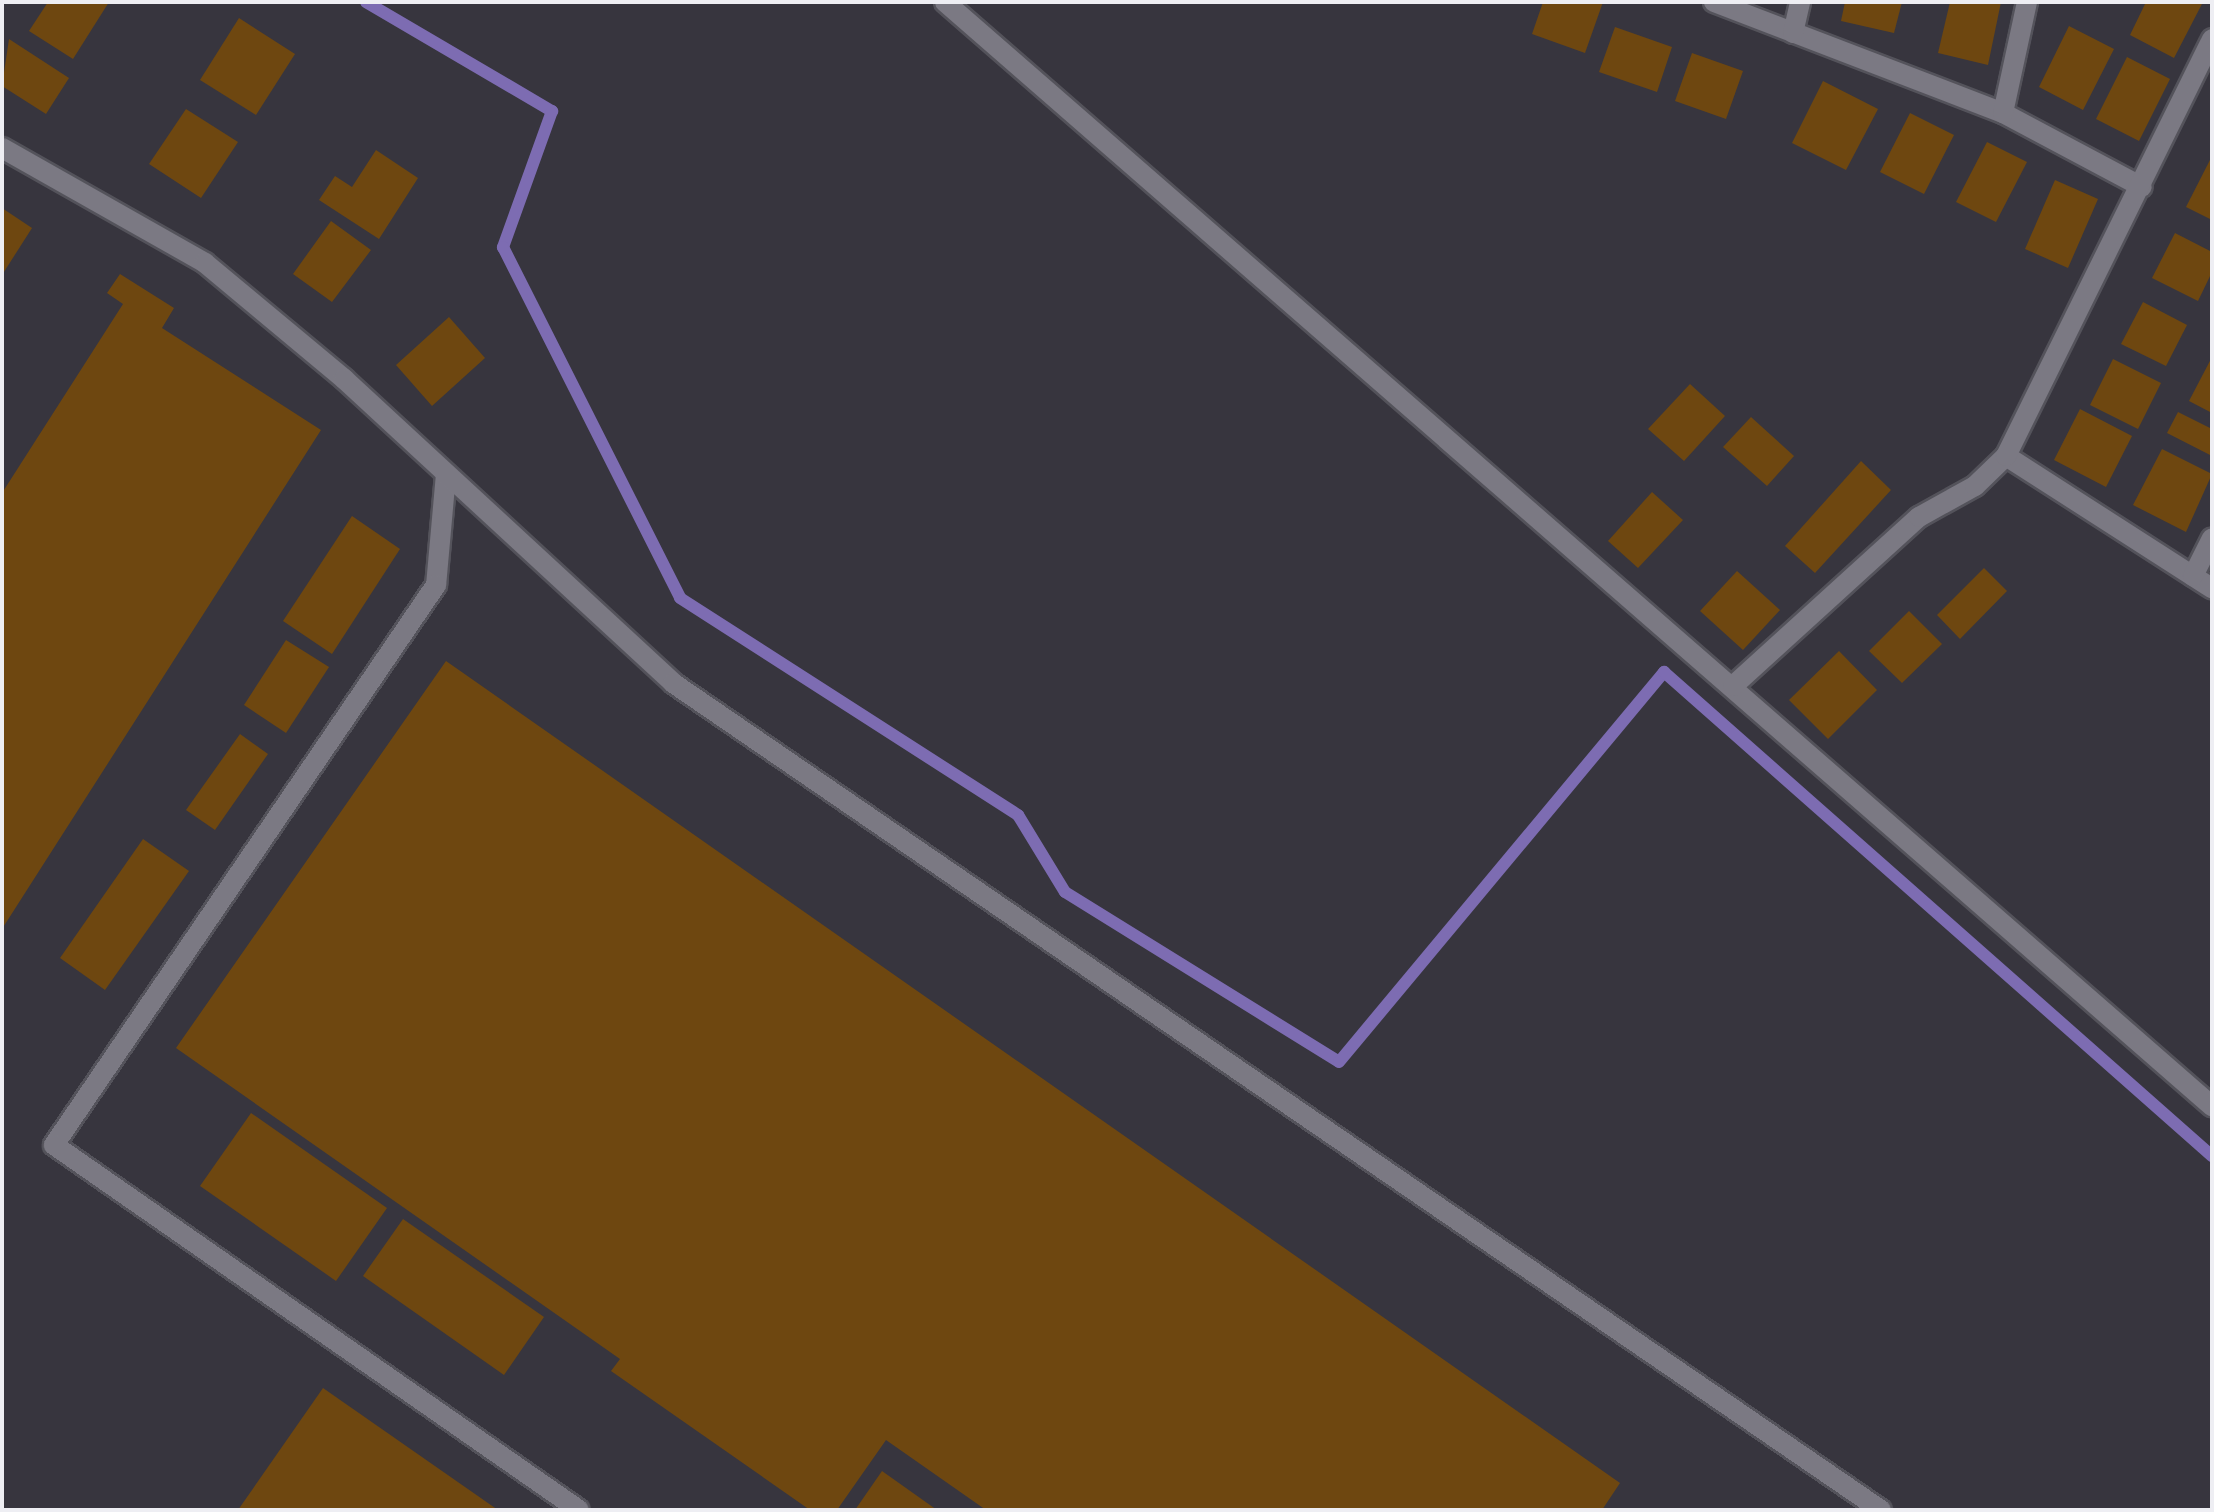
<!DOCTYPE html>
<style>
body{margin:0}
#map{position:relative;width:2214px;height:1512px;overflow:hidden;background:#37353e;font-family:"DejaVu Sans",sans-serif}
div>[style]{position:absolute}
.stream>*{height:12px;margin:-6px;padding:0 6px;transform-origin:6px;border-radius:6px;background:#7d6cb2}
.building>*{inset:0;background:#6e4710}
.roads{filter:drop-shadow(2px 0 #54535b) drop-shadow(-2px 0 #54535b) drop-shadow(0 2px #54535b) drop-shadow(0 -2px #54535b)}
.service>*{height:20px;margin:-10px;padding:0 10px;transform-origin:10px;border-radius:10px;background:#7b7983}
.minor>*{height:20px;margin:-10px;padding:0 10px;transform-origin:10px;border-radius:10px;background:#7b7983}
.tertiary>*{height:20px;margin:-10px;padding:0 10px;transform-origin:10px;border-radius:10px;background:#7b7983}
span{translate:-50% -50%;white-space:nowrap;text-align:center;line-height:1.15;-webkit-text-stroke:6px #2d2b34;paint-order:stroke}
.frame{position:absolute;inset:0;border:4px solid #eeeef3;pointer-events:none}
</style>
<div id="map">
<div class="stream">
<div style="left:366px;top:2px;width:216px;rotate:30.4deg"></div>
<div style="left:552px;top:111px;width:145px;rotate:109.8deg"></div>
<div style="left:503px;top:247px;width:393px;rotate:63.2deg"></div>
<div style="left:680px;top:598px;width:402px;rotate:32.7deg"></div>
<div style="left:1018px;top:815px;width:90px;rotate:58.6deg"></div>
<div style="left:1065px;top:892px;width:322px;rotate:31.8deg"></div>
<div style="left:1339px;top:1062px;width:508px;rotate:-50.19deg"></div>
<div style="left:1664px;top:672px;width:731px;rotate:41.45deg"></div>
</div>
<div class="building">
<div style="clip-path:polygon(48px 2px,109px 2px,73px 59px,29px 31px)"></div>
<div style="clip-path:polygon(1543px 2px,1603px 2px,1585px 53px,1532px 34px)"></div>
<div style="clip-path:polygon(1845px 2px,1902px 2px,1894px 33px,1841px 21px)"></div>
<div style="clip-path:polygon(1950px 2px,2001px 2px,1988px 65px,1938px 53px)"></div>
<div style="clip-path:polygon(2146px 2px,2203px 2px,2174px 58px,2130px 35px)"></div>
<div style="clip-path:polygon(239px 18px,295px 54px,256px 115px,200px 80px)"></div>
<div style="clip-path:polygon(2069px 26px,2114px 49px,2083px 110px,2039px 87px)"></div>
<div style="clip-path:polygon(1615px 27px,1672px 47px,1657px 92px,1599px 72px)"></div>
<div style="clip-path:polygon(9px 39px,69px 78px,46px 114px,2px 86px)"></div>
<div style="clip-path:polygon(1692px 53px,1743px 71px,1726px 119px,1675px 101px)"></div>
<div style="clip-path:polygon(2127px 57px,2170px 79px,2139px 141px,2096px 119px)"></div>
<div style="clip-path:polygon(1823px 81px,1878px 109px,1846px 170px,1792px 143px)"></div>
<div style="clip-path:polygon(186px 109px,238px 142px,201px 198px,149px 164px)"></div>
<div style="clip-path:polygon(1910px 113px,1954px 135px,1924px 194px,1880px 172px)"></div>
<div style="clip-path:polygon(1987px 142px,2027px 162px,1996px 222px,1956px 202px)"></div>
<div style="clip-path:polygon(376px 150px,418px 178px,379px 239px,319px 200px,335px 176px,352px 187px)"></div>
<div style="clip-path:polygon(2212px 156px,2212px 220px,2186px 207px)"></div>
<div style="clip-path:polygon(2055px 180px,2098px 199px,2068px 268px,2025px 249px)"></div>
<div style="clip-path:polygon(2px 208px,32px 228px,2px 275px)"></div>
<div style="clip-path:polygon(331px 221px,371px 250px,332px 302px,293px 274px)"></div>
<div style="clip-path:polygon(2175px 233px,2212px 252px,2212px 272px,2198px 301px,2152px 278px)"></div>
<div style="clip-path:polygon(120px 274px,174px 308px,162px 328px,321px 430px,2px 929px,2px 493px,123px 304px,107px 293px)"></div>
<div style="clip-path:polygon(2143px 302px,2187px 325px,2166px 366px,2121px 344px)"></div>
<div style="clip-path:polygon(449px 317px,485px 358px,432px 406px,396px 365px)"></div>
<div style="clip-path:polygon(2212px 357px,2212px 413px,2189px 401px)"></div>
<div style="clip-path:polygon(2113px 359px,2161px 383px,2138px 429px,2090px 405px)"></div>
<div style="clip-path:polygon(1690px 384px,1725px 416px,1684px 461px,1648px 429px)"></div>
<div style="clip-path:polygon(2080px 409px,2132px 436px,2106px 487px,2054px 460px)"></div>
<div style="clip-path:polygon(2178px 412px,2212px 429px,2212px 456px,2167px 433px)"></div>
<div style="clip-path:polygon(1751px 417px,1794px 456px,1767px 486px,1723px 447px)"></div>
<div style="clip-path:polygon(2162px 449px,2212px 474px,2186px 532px,2133px 505px)"></div>
<div style="clip-path:polygon(1861px 461px,1891px 490px,1815px 573px,1785px 546px)"></div>
<div style="clip-path:polygon(1652px 492px,1683px 520px,1638px 568px,1608px 541px)"></div>
<div style="clip-path:polygon(352px 516px,400px 549px,332px 654px,283px 621px)"></div>
<div style="clip-path:polygon(1984px 568px,2007px 591px,1960px 639px,1937px 615px)"></div>
<div style="clip-path:polygon(1737px 571px,1780px 610px,1743px 650px,1700px 611px)"></div>
<div style="clip-path:polygon(1909px 611px,1942px 644px,1902px 683px,1869px 651px)"></div>
<div style="clip-path:polygon(286px 640px,329px 667px,286px 733px,244px 705px)"></div>
<div style="clip-path:polygon(1839px 651px,1877px 690px,1828px 739px,1789px 700px)"></div>
<div style="clip-path:polygon(446px 661px,1620px 1483px,1602px 1510px,986px 1510px,886px 1440px,837px 1510px,810px 1510px,611px 1371px,620px 1359px,176px 1048px)"></div>
<div style="clip-path:polygon(240px 734px,268px 754px,215px 830px,186px 810px)"></div>
<div style="clip-path:polygon(143px 839px,189px 871px,105px 990px,60px 958px)"></div>
<div style="clip-path:polygon(251px 1113px,387px 1208px,336px 1281px,200px 1186px)"></div>
<div style="clip-path:polygon(403px 1219px,544px 1317px,504px 1375px,363px 1276px)"></div>
<div style="clip-path:polygon(323px 1388px,498px 1510px,238px 1510px)"></div>
<div style="clip-path:polygon(882px 1471px,937px 1510px,855px 1510px)"></div>
</div>
<div class="roads">
<div class="service">
<div style="left:446px;top:474px;width:111px;rotate:95.1deg"></div>
<div style="left:436px;top:585px;width:678px;rotate:124.3deg"></div>
<div style="left:54px;top:1145px;width:639px;rotate:34.81deg"></div>
</div>
<div class="minor">
<div style="left:945px;top:2px;width:1681px;rotate:41.07deg"></div>
<div style="left:1714px;top:2px;width:310px;rotate:21deg"></div>
<div style="left:2003px;top:113px;width:157px;rotate:28deg"></div>
<div style="left:1793px;top:33px;width:32px;rotate:-77deg"></div>
<div style="left:2003px;top:113px;width:114px;rotate:-77.8deg"></div>
<div style="left:2006px;top:456px;width:245px;rotate:32.7deg"></div>
<div style="left:2193px;top:576px;width:42px;rotate:-63.4deg"></div>
<div style="left:1733px;top:686px;width:251px;rotate:-42.3deg"></div>
<div style="left:1919px;top:517px;width:64px;rotate:-29deg"></div>
<div style="left:1975px;top:486px;width:43px;rotate:-44.1deg"></div>
<div style="left:2006px;top:456px;width:465px;rotate:-63.7deg"></div>
</div>
<div class="tertiary">
<div style="left:2px;top:148px;width:233px;rotate:29.5deg"></div>
<div style="left:205px;top:263px;width:181px;rotate:39.8deg"></div>
<div style="left:344px;top:379px;width:448px;rotate:42.7deg"></div>
<div style="left:673px;top:683px;width:1464px;rotate:34.4deg"></div>
</div>
</div>
<div class="frame"></div>
</div>
